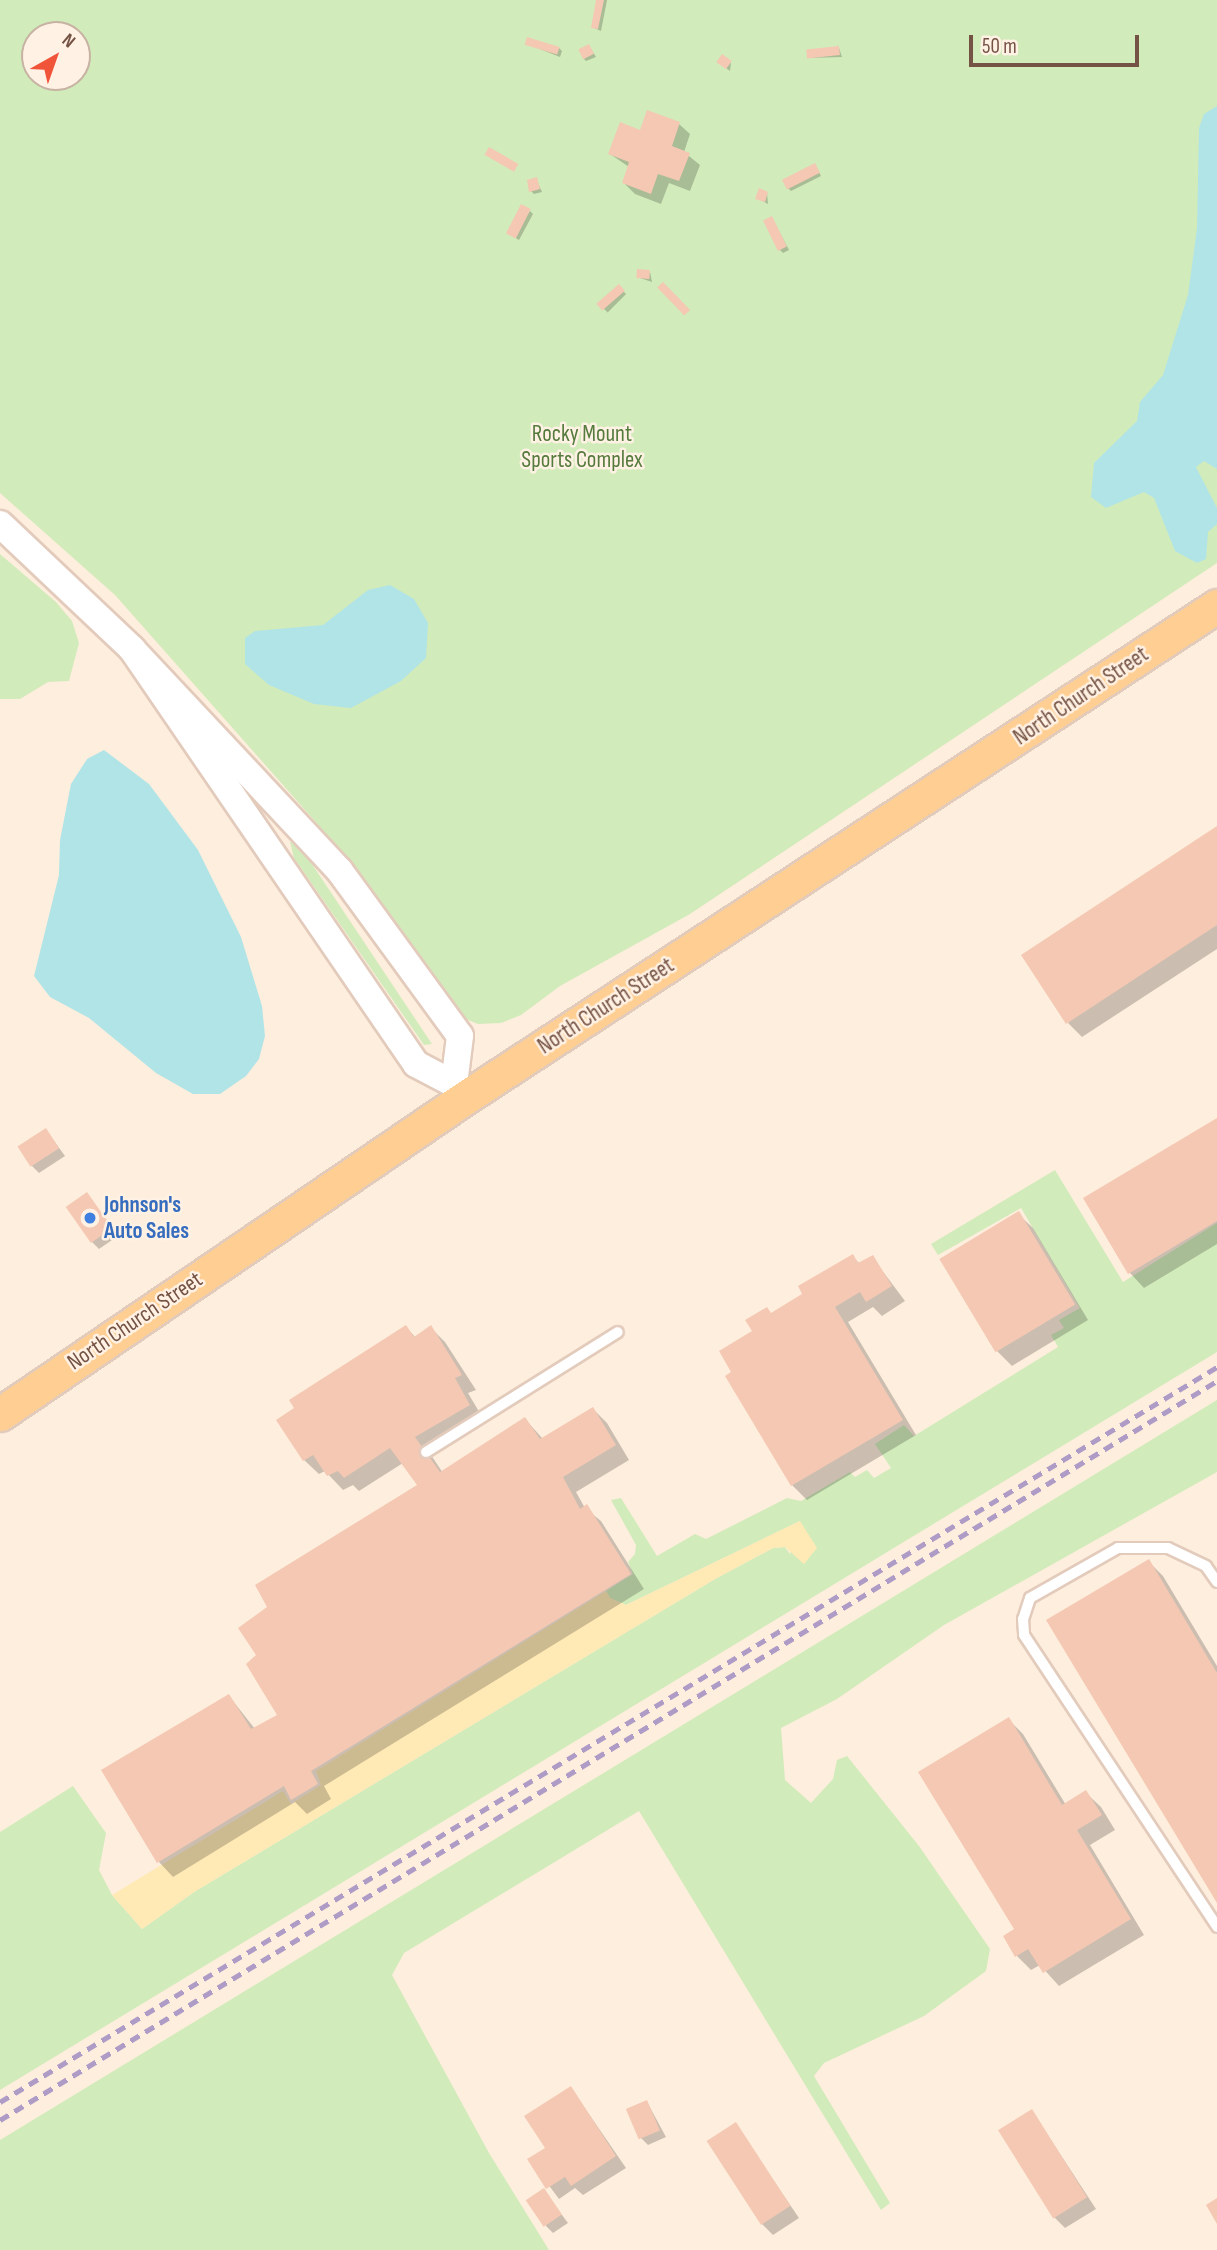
<!DOCTYPE html>
<style>
body{margin:0}
#map{position:relative;width:1217px;height:2250px;overflow:hidden;background:#feeedd;font-family:"Sofia Sans Condensed",sans-serif}
div>[style]{position:absolute}
.green>*{inset:0;background:#d2ebbb}
.sand>*{inset:0;background:#ffe9b5}
.water>*{inset:0;background:#b1e4e7}
.shadow>*{inset:0;background:#0003;transform-origin:0 0}
.building>*{inset:0;background:#f4c8b3;transform-origin:0 0}
.roads{filter:drop-shadow(2px 0 #e3cbbc) drop-shadow(-2px 0 #e3cbbc) drop-shadow(0 2px #e3cbbc) drop-shadow(0 -2px #e3cbbc)}
.service>*{height:10px;margin:-5px;padding:0 5px;transform-origin:5px;border-radius:5px;background:#fff}
.tertiary>*{height:26px;margin:-13px;padding:0 13px;transform-origin:13px;border-radius:13px;background:#fff}
.primary>*{height:33px;margin:-16.5px;padding:0 16.5px;transform-origin:16.5px;border-radius:16.5px;background:#ffce92}
.rail>*{height:5px;margin-top:-2.5px;transform-origin:0;background:repeating-linear-gradient(90deg,#af9cc6 0 10px,transparent 0 17px)}
.dots>*{width:19px;height:19px;translate:-50% -50%;box-sizing:border-box;border:4px solid #fff2e4;border-radius:50%}
span{translate:-50% -50%;white-space:nowrap;text-align:center;line-height:1.15;-webkit-text-stroke:5px #fff2e4;paint-order:stroke}
.park-label{font-size:23px;color:#547a3c}
.street-label{font-size:23px;color:#745244}
.shop-label{font-size:23px;color:#366cbe;font-weight:700}
.left{translate:0 -50%;text-align:left}
.north{position:absolute;left:21px;top:21px;width:70px;height:70px;box-sizing:border-box;background:#fff2e4;border:2px solid #c7b2a4;border-radius:50%;rotate:40deg;font-size:19px;font-weight:700;line-height:28px;text-align:center;color:#745244}
.north::after{content:'';display:block;margin:auto;width:24px;height:32px;background:#f05439;clip-path:polygon(50% 0,100% 100%,50% 72%,0 100%)}
.scale{position:absolute;left:969px;top:35px;width:170px;height:32px;box-sizing:border-box;border:4px solid #745244;border-top:0;padding-left:9px;font-size:21px;line-height:24px;white-space:nowrap;color:#745244;-webkit-text-stroke:5px #fff2e4;paint-order:stroke}
</style>
<div id="map">
<div class="green">
<div style="clip-path:polygon(evenodd,0 0,1217px 0,1217px 563px,690px 914px,560px 986px,521px 1015px,501px 1023px,478px 1024px,458px 1016px,377px 899px,313px 819px,115px 595px,0 493px,0 0,35px 35px,77px 35px,77px 77px,35px 77px,35px 35px)"></div>
<div style="clip-path:polygon(0 554px,56px 602px,72px 621px,79px 643px,69px 681px,48px 682px,20px 699px,0 699px)"></div>
<div style="clip-path:polygon(290px 842px,300px 846px,432px 1044px,424px 1045px,294px 858px)"></div>
<div style="clip-path:polygon(1055px 1170px,1123px 1282px,1217px 1223px,1217px 1352px,0 2090px,0 1832px,73px 1786px,106px 1833px,99px 1870px,112px 1895px,142px 1929px,194px 1892px,715px 1579px,773px 1548px,785px 1547px,790px 1554px,800px 1521px,626px 1605px,610px 1598px,606px 1591px,633px 1574px,628px 1562px,635px 1554px,636px 1545px,611px 1500px,621px 1498px,657px 1556px,695px 1534px,706px 1539px,787px 1498px,801px 1501px,850px 1472px,855px 1477px,867px 1470px,874px 1478px,891px 1468px,875px 1444px,904px 1425px,914px 1436px,1058px 1347px,1051px 1335px,1064px 1328px,1059px 1320px,1080px 1308px,1021px 1208px,938px 1255px,931px 1244px)"></div>
<div style="clip-path:polygon(1217px 1400px,1217px 1472px,944px 1625px,837px 1699px,781px 1728px,785px 1780px,811px 1803px,833px 1779px,837px 1760px,847px 1756px,919px 1846px,990px 1949px,986px 1971px,924px 2016px,824px 2063px,814px 2076px,890px 2203px,881px 2210px,639px 1811px,404px 1953px,392px 1975px,489px 2153px,549px 2250px,0 2250px,0 2140px)"></div>
</div>
<div class="sand">
<div style="clip-path:polygon(800px 1521px,817px 1548px,804px 1564px,785px 1547px,773px 1548px,715px 1579px,194px 1892px,142px 1929px,112px 1895px,283px 1791px,291px 1804px,321px 1785px,316px 1771px,606px 1591px,610px 1598px,626px 1605px)"></div>
</div>
<div class="water">
<div style="clip-path:polygon(1217px 106px,1217px 469px,1204px 461px,1196px 467px,1217px 508px,1217px 524px,1208px 532px,1206px 559px,1197px 563px,1175px 551px,1154px 498px,1144px 492px,1106px 508px,1091px 497px,1094px 463px,1137px 421px,1140px 402px,1163px 375px,1188px 295px,1197px 228px,1199px 128px,1204px 114px)"></div>
<div style="clip-path:polygon(390px 585px,414px 599px,428px 623px,426px 658px,401px 681px,351px 708px,314px 704px,269px 685px,245px 664px,245px 638px,255px 631px,323px 625px,368px 590px)"></div>
<div style="clip-path:polygon(104px 750px,149px 784px,198px 850px,241px 937px,262px 1006px,265px 1036px,259px 1059px,246px 1076px,220px 1094px,193px 1094px,156px 1073px,89px 1018px,50px 997px,34px 976px,59px 875px,60px 840px,71px 784px,87px 759px)"></div>
</div>
<div class="shadow">
<div style="clip-path:polygon(597px 0,607px 0,601px 31px,592px 27px)"></div>
<div style="clip-path:polygon(527px 44px,559px 48px,562px 51px,560px 57px)"></div>
<div style="clip-path:polygon(589px 46px,596px 57px,586px 61px,583px 58px)"></div>
<div style="clip-path:polygon(839px 48px,842px 57px,809px 58px)"></div>
<div style="clip-path:polygon(731px 63px,730px 71px,722px 65px)"></div>
<div style="clip-path:polygon(679px 124px,690px 134px,684px 152px,700px 165px,690px 191px,669px 183px,661px 204px,635px 194px,624px 183px,629px 167px,610px 154px,641px 132px)"></div>
<div style="clip-path:polygon(817px 168px,821px 176px,791px 191px,788px 188px)"></div>
<div style="clip-path:polygon(536px 179px,542px 192px,534px 194px,531px 191px)"></div>
<div style="clip-path:polygon(767px 193px,768px 204px,757px 198px)"></div>
<div style="clip-path:polygon(530px 211px,533px 214px,519px 240px,511px 235px)"></div>
<div style="clip-path:polygon(772px 218px,789px 250px,783px 253px,780px 250px)"></div>
<div style="clip-path:polygon(650px 272px,652px 282px,637px 277px)"></div>
<div style="left:619px;top:287px;width:10px;height:26px;rotate:45deg"></div>
<div style="clip-path:polygon(1217px 828px,1217px 949px,1082px 1037px,1068px 1023px)"></div>
<div style="clip-path:polygon(1217px 1120px,1217px 1244px,1144px 1288px,1130px 1273px,1085px 1199px)"></div>
<div style="clip-path:polygon(46px 1130px,65px 1156px,39px 1173px,32px 1166px)"></div>
<div style="clip-path:polygon(86px 1194px,118px 1236px,99px 1249px,92px 1242px)"></div>
<div style="clip-path:polygon(1018px 1214px,1033px 1228px,1088px 1320px,1012px 1366px,997px 1351px)"></div>
<div style="clip-path:polygon(852px 1256px,860px 1264px,872px 1257px,905px 1301px,882px 1316px,873px 1307px,848px 1322px,916px 1435px,807px 1500px,792px 1485px,727px 1377px,734px 1373px,754px 1332px)"></div>
<div style="clip-path:polygon(406px 1327px,416px 1338px,431px 1328px,445px 1342px,476px 1390px,468px 1393px,484px 1420px,429px 1452px,443px 1473px,525px 1419px,543px 1439px,593px 1409px,607px 1423px,629px 1460px,576px 1492px,585px 1508px,601px 1521px,644px 1589px,324px 1786px,331px 1799px,307px 1814px,295px 1802px,173px 1877px,159px 1862px,229px 1696px,255px 1729px,279px 1716px,420px 1485px,403px 1463px,359px 1491px,353px 1485px,343px 1490px,325px 1471px,319px 1474px,304px 1460px)"></div>
<div style="clip-path:polygon(1148px 1561px,1163px 1576px,1217px 1666px,1217px 1899px)"></div>
<div style="clip-path:polygon(1008px 1719px,1023px 1734px,1066px 1805px,1086px 1793px,1101px 1807px,1115px 1830px,1090px 1845px,1144px 1935px,1059px 1986px,1040px 1965px,1031px 1970px,1017px 1956px)"></div>
<div style="clip-path:polygon(571px 2088px,626px 2168px,583px 2195px,575px 2188px,559px 2199px,530px 2160px,547px 2148px)"></div>
<div style="clip-path:polygon(647px 2102px,666px 2137px,648px 2145px,641px 2138px)"></div>
<div style="clip-path:polygon(1032px 2111px,1096px 2209px,1065px 2228px,1054px 2217px)"></div>
<div style="clip-path:polygon(735px 2124px,799px 2218px,773px 2235px,762px 2224px)"></div>
<div style="clip-path:polygon(544px 2191px,568px 2223px,553px 2233px,546px 2226px)"></div>
</div>
<div class="building">
<div style="clip-path:polygon(596px 0,604px 0,598px 29px,591px 28px)"></div>
<div style="left:527px;top:37px;width:34px;height:8px;rotate:17deg"></div>
<div style="left:589px;top:44px;width:11px;height:12px;rotate:63deg"></div>
<div style="left:839px;top:46px;width:9px;height:33px;rotate:84deg"></div>
<div style="left:722px;top:54px;width:12px;height:10px;rotate:35deg"></div>
<div style="clip-path:polygon(647px 110px,680px 122px,672px 146px,690px 153px,679px 181px,658px 174px,651px 194px,622px 183px,629px 162px,608px 154px,620px 122px,640px 130px)"></div>
<div style="left:489px;top:147px;width:34px;height:9px;rotate:30deg"></div>
<div style="left:815px;top:163px;width:11px;height:37px;rotate:63deg"></div>
<div style="clip-path:polygon(537px 177px,540px 189px,529px 192px,527px 180px)"></div>
<div style="clip-path:polygon(759px 188px,768px 192px,765px 202px,755px 199px)"></div>
<div style="left:521px;top:204px;width:11px;height:33px;rotate:27deg"></div>
<div style="left:772px;top:216px;width:34px;height:10px;rotate:64deg"></div>
<div style="left:637px;top:269px;width:13px;height:9px;rotate:4deg"></div>
<div style="left:663px;top:282px;width:39px;height:8px;rotate:46deg"></div>
<div style="left:619px;top:284px;width:9px;height:30px;rotate:49deg"></div>
<div style="clip-path:polygon(1217px 826px,1217px 925px,1066px 1024px,1021px 955px)"></div>
<div style="clip-path:polygon(1217px 1118px,1217px 1221px,1128px 1274px,1083px 1198px)"></div>
<div style="left:46px;top:1128px;width:24px;height:34px;rotate:57deg"></div>
<div style="left:87px;top:1192px;width:44px;height:26px;rotate:55deg"></div>
<div style="left:1019px;top:1211px;width:109px;height:93px;rotate:59deg"></div>
<div style="clip-path:polygon(853px 1254px,858px 1263px,873px 1255px,892px 1286px,866px 1302px,860px 1292px,835px 1307px,903px 1420px,791px 1486px,725px 1376px,731px 1372px,719px 1351px,752px 1331px,745px 1320px,767px 1307px,771px 1313px,802px 1294px,798px 1286px)"></div>
<div style="clip-path:polygon(406px 1325px,414px 1337px,431px 1325px,462px 1375px,455px 1378px,470px 1405px,415px 1437px,440px 1472px,525px 1417px,540px 1439px,593px 1407px,616px 1445px,563px 1477px,580px 1509px,587px 1504px,631px 1574px,311px 1771px,318px 1784px,291px 1800px,284px 1786px,157px 1863px,101px 1770px,229px 1694px,251px 1729px,277px 1715px,246px 1664px,256px 1655px,238px 1628px,267px 1607px,255px 1585px,417px 1485px,390px 1448px,344px 1478px,338px 1471px,327px 1476px,313px 1455px,303px 1461px,276px 1420px,294px 1408px,289px 1400px)"></div>
<div style="clip-path:polygon(1149px 1559px,1217px 1673px,1217px 1903px,1046px 1620px)"></div>
<div style="clip-path:polygon(1009px 1717px,1062px 1805px,1086px 1790px,1102px 1815px,1077px 1830px,1131px 1919px,1043px 1973px,1028px 1949px,1015px 1957px,1003px 1936px,1014px 1929px,918px 1772px)"></div>
<div style="clip-path:polygon(571px 2086px,616px 2156px,571px 2186px,565px 2177px,546px 2189px,527px 2159px,545px 2148px,524px 2116px)"></div>
<div style="left:647px;top:2100px;width:33px;height:23px;rotate:67deg"></div>
<div style="left:1032px;top:2109px;width:104px;height:40px;rotate:58deg"></div>
<div style="left:736px;top:2122px;width:100px;height:35px;rotate:57deg"></div>
<div style="left:544px;top:2188px;width:32px;height:22px;rotate:56deg"></div>
<div style="clip-path:polygon(1217px 2198px,1217px 2224px,1206px 2205px)"></div>
</div>
<div class="roads">
<div class="service">
<div style="left:426px;top:1452px;width:226px;rotate:-32deg"></div>
<div style="left:1217px;top:1582px;width:19px;rotate:-125deg"></div>
<div style="left:1206px;top:1566px;width:42px;rotate:-154.7deg"></div>
<div style="left:1168px;top:1548px;width:50px;rotate:180deg"></div>
<div style="left:1118px;top:1548px;width:101px;rotate:150.4deg"></div>
<div style="left:1030px;top:1598px;width:22px;rotate:108deg"></div>
<div style="left:1023px;top:1619px;width:16px;rotate:86deg"></div>
<div style="left:1024px;top:1635px;width:350px;rotate:56.5deg"></div>
</div>
<div class="tertiary">
<div style="left:0;top:524px;width:182px;rotate:43.4deg"></div>
<div style="left:132px;top:649px;width:303px;rotate:46.9deg"></div>
<div style="left:339px;top:870px;width:205px;rotate:53.9deg"></div>
<div style="left:460px;top:1036px;width:48px;rotate:97.1deg"></div>
<div style="left:454px;top:1084px;width:43px;rotate:-152.2deg"></div>
<div style="left:416px;top:1064px;width:503px;rotate:-124.39deg"></div>
</div>
<div class="primary">
<div style="left:0;top:1414px;width:560px;rotate:-34.23deg"></div>
<div style="left:463px;top:1099px;width:901px;rotate:-33.18deg"></div>
</div>
</div>
<div class="rail">
<div style="left:0;top:2102px;width:1422px;rotate:-31.13deg"></div>
<div style="left:0;top:2120px;width:1424px;rotate:-31.27deg"></div>
</div>
<div class="dots">
<div style="left:90px;top:1218px;background:#3f7fe0"></div>
</div>
<div class="park-label">
<span style="left:582px;top:447px">Rocky Mount<br>Sports Complex</span>
</div>
<div class="street-label">
<span style="left:1081px;top:696px;rotate:-34deg">North Church Street</span>
<span style="left:606px;top:1006px;rotate:-33deg">North Church Street</span>
<span style="left:135px;top:1321px;rotate:-34deg">North Church Street</span>
</div>
<div class="shop-label">
<span class="left" style="left:104px;top:1218px">Johnson's<br>Auto Sales</span>
</div>
<div class="north">N</div>
<div class="scale">50 m</div>
</div>
